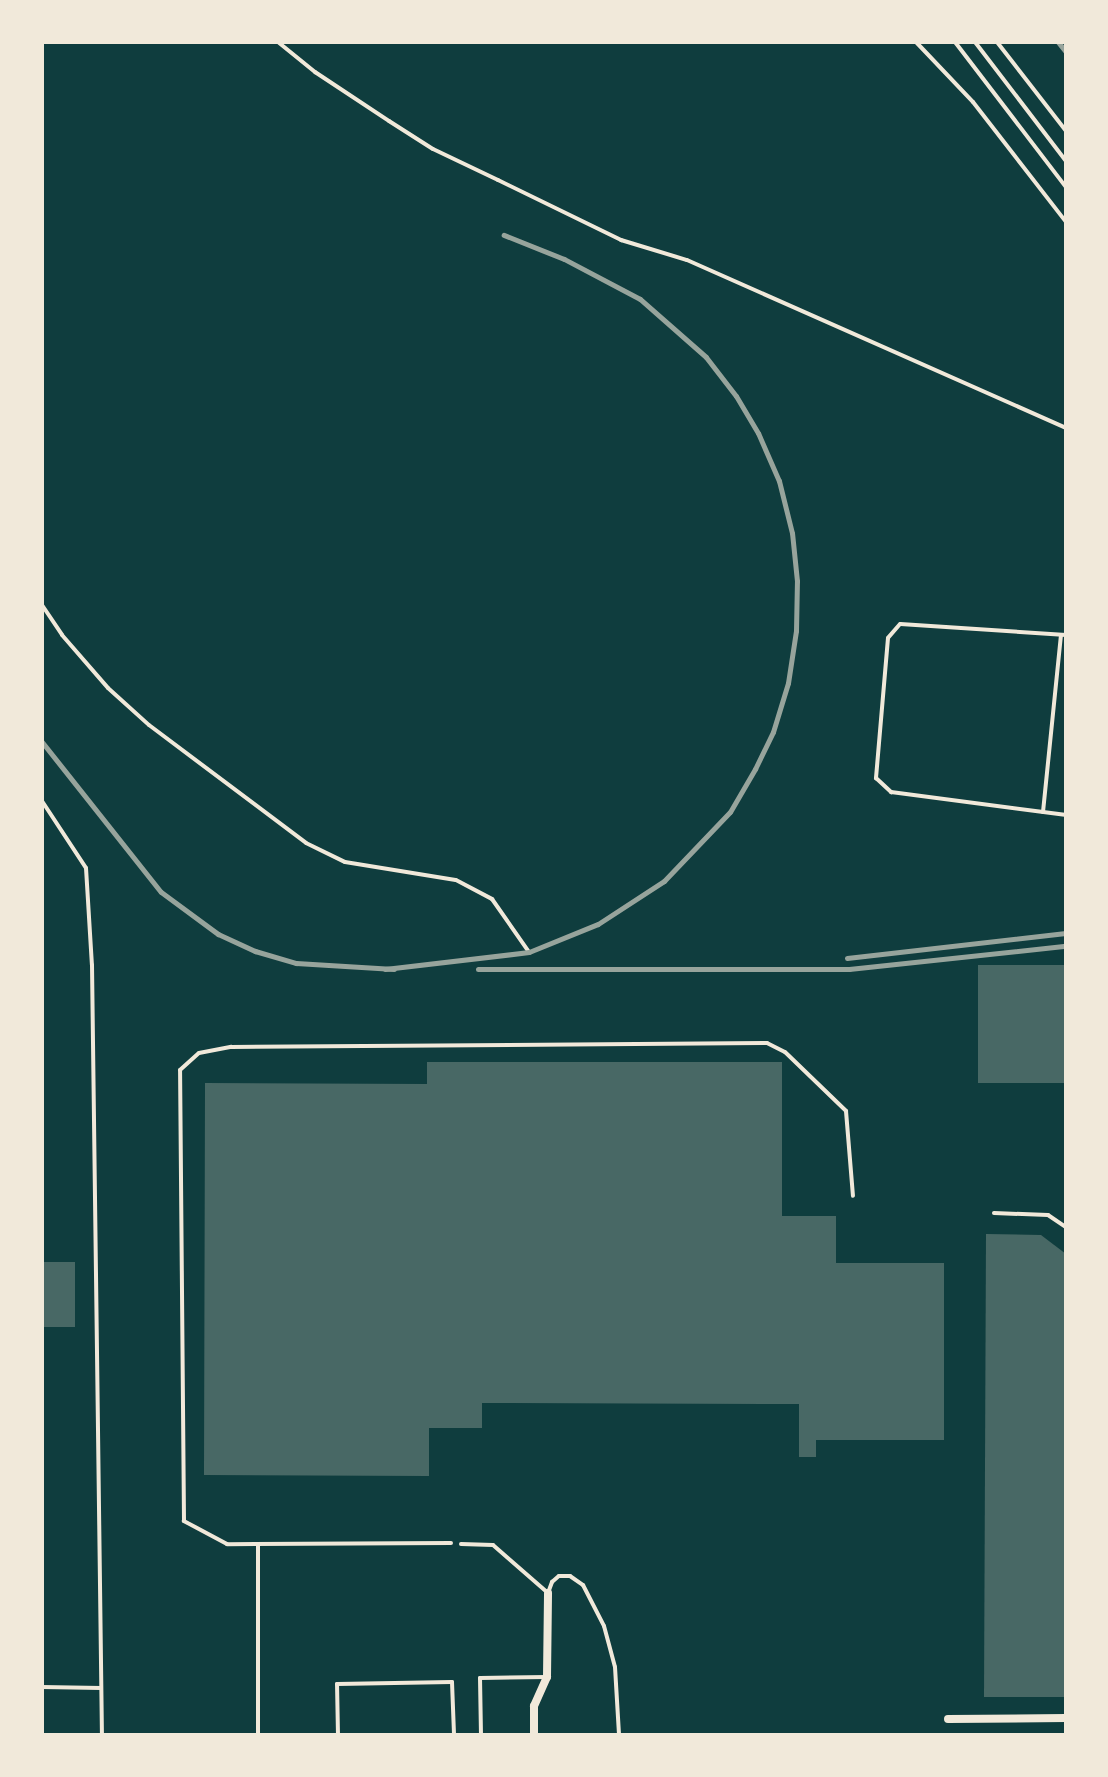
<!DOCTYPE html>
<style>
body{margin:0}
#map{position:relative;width:1108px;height:1777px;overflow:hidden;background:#0f3d3e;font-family:Commissioner,sans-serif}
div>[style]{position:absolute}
.building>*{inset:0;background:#486865;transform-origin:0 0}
.service>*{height:4px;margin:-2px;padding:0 2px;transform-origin:2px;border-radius:2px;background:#f1e9da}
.minor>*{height:8px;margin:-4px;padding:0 4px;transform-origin:4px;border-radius:4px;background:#f1e9da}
.rail>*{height:5px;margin:-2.5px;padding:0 2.5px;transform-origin:2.5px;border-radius:2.5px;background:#97a49c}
span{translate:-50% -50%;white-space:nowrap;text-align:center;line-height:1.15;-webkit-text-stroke:6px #f1e9da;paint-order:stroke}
.frame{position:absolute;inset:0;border:44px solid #f1e9da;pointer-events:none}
</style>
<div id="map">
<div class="building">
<div style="left:978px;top:965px;width:88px;height:118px"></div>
<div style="clip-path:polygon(427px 1062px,782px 1062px,782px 1216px,836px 1216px,836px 1263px,944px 1263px,944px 1440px,816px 1440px,816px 1457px,799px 1457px,799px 1404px,482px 1403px,482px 1428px,429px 1428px,429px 1476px,204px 1475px,205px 1083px,427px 1084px)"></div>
<div style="clip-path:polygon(986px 1234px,1041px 1235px,1066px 1254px,1066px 1697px,984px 1697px)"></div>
<div style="left:42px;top:1262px;width:33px;height:65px"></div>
</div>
<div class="service">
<div style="left:278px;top:42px;width:48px;rotate:39deg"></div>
<div style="left:315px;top:72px;width:89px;rotate:33.5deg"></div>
<div style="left:389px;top:121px;width:52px;rotate:32.5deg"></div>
<div style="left:433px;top:149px;width:72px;rotate:25.5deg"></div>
<div style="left:498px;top:180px;width:137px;rotate:26deg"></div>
<div style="left:621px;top:240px;width:69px;rotate:16.9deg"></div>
<div style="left:687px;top:260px;width:415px;rotate:23.9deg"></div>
<div style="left:916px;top:42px;width:83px;rotate:46.5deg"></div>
<div style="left:973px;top:102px;width:152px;rotate:52.2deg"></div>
<div style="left:955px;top:42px;width:183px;rotate:52.6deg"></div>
<div style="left:975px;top:42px;width:150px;rotate:52.6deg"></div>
<div style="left:997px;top:42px;width:113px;rotate:52.2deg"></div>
<div style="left:42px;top:605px;width:36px;rotate:56deg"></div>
<div style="left:62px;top:635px;width:70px;rotate:49deg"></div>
<div style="left:108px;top:688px;width:55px;rotate:42.1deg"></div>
<div style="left:149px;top:725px;width:196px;rotate:36.9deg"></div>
<div style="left:306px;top:843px;width:43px;rotate:26deg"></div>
<div style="left:345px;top:862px;width:112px;rotate:9.2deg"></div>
<div style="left:456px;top:880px;width:41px;rotate:27.8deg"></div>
<div style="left:492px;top:899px;width:65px;rotate:55.1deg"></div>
<div style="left:1066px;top:635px;width:166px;rotate:-176.2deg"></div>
<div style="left:900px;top:624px;width:18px;rotate:131deg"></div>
<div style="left:888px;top:638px;width:141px;rotate:94.9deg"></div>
<div style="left:876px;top:778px;width:21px;rotate:43deg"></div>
<div style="left:891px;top:792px;width:177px;rotate:7.5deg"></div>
<div style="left:42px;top:801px;width:80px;rotate:56.7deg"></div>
<div style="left:86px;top:868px;width:97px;rotate:86.5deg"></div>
<div style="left:92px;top:965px;width:770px;rotate:89.26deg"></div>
<div style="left:1043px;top:812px;width:177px;rotate:-84.2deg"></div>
<div style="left:994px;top:1213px;width:54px;rotate:2.1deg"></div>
<div style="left:1048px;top:1215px;width:22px;rotate:34deg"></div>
<div style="left:451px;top:1543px;width:224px;rotate:179.7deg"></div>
<div style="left:227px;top:1544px;width:49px;rotate:-151.9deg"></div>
<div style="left:184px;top:1521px;width:451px;rotate:-90.5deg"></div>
<div style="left:180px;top:1070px;width:25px;rotate:-42deg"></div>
<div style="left:199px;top:1053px;width:33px;rotate:-11deg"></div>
<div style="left:231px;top:1047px;width:536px;rotate:-0.43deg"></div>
<div style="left:767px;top:1043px;width:20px;rotate:27deg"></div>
<div style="left:785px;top:1052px;width:85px;rotate:44deg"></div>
<div style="left:846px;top:1111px;width:85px;rotate:85.3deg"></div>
<div style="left:258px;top:1544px;width:191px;rotate:90deg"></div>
<div style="left:461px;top:1544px;width:32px;rotate:2deg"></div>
<div style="left:493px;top:1545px;width:73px;rotate:41.1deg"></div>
<div style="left:548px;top:1593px;width:12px;rotate:-70deg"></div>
<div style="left:552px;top:1582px;width:9px;rotate:-41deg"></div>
<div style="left:559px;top:1576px;width:11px"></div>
<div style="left:570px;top:1576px;width:16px;rotate:35deg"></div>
<div style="left:583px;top:1585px;width:46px;rotate:62.9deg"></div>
<div style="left:604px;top:1626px;width:42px;rotate:75deg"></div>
<div style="left:615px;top:1667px;width:68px;rotate:86.6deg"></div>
<div style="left:42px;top:1687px;width:59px;rotate:1deg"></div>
<div style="left:338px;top:1735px;width:51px;rotate:-91.1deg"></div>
<div style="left:337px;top:1684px;width:115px;rotate:-1deg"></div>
<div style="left:452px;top:1682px;width:53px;rotate:87.8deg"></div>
<div style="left:481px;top:1735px;width:57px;rotate:-91deg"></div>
<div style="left:480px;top:1678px;width:67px;rotate:-0.9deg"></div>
</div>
<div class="minor">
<div style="left:948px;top:1719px;width:118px;rotate:-0.5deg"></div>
<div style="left:534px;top:1735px;width:29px;rotate:-90deg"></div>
<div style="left:534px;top:1706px;width:32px;rotate:-66deg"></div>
<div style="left:547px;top:1677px;width:84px;rotate:-89.3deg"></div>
</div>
<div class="rail">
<div style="left:1058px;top:42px;width:13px;rotate:51deg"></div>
<div style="left:42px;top:742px;width:191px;rotate:51.6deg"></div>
<div style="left:161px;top:892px;width:71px;rotate:36.4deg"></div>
<div style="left:218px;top:934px;width:41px;rotate:24.7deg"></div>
<div style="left:255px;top:951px;width:43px;rotate:16.3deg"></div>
<div style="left:296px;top:963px;width:98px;rotate:3.5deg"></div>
<div style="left:847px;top:958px;width:220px;rotate:-6.5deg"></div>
<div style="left:385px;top:969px;width:145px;rotate:-6.7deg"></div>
<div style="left:529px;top:952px;width:74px;rotate:-22.1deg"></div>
<div style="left:598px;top:924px;width:79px;rotate:-33.1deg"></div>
<div style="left:664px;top:881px;width:95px;rotate:-46.3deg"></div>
<div style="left:730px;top:812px;width:50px;rotate:-59.8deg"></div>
<div style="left:755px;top:769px;width:41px;rotate:-64.1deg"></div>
<div style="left:773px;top:732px;width:51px;rotate:-73deg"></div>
<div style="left:788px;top:683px;width:53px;rotate:-81.3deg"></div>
<div style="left:796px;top:631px;width:50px;rotate:-88.9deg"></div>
<div style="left:797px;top:581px;width:48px;rotate:-95.9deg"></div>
<div style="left:792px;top:533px;width:54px;rotate:-104deg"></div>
<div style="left:779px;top:481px;width:52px;rotate:-113.6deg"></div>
<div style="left:758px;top:433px;width:43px;rotate:-120.7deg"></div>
<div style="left:736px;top:396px;width:49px;rotate:-127.6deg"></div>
<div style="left:706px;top:357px;width:88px;rotate:-138.7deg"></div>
<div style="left:640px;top:299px;width:86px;rotate:-152.2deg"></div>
<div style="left:564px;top:259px;width:65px;rotate:-158.2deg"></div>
<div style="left:478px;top:969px;width:371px"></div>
<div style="left:849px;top:969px;width:218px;rotate:-6.1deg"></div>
</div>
<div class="frame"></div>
</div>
